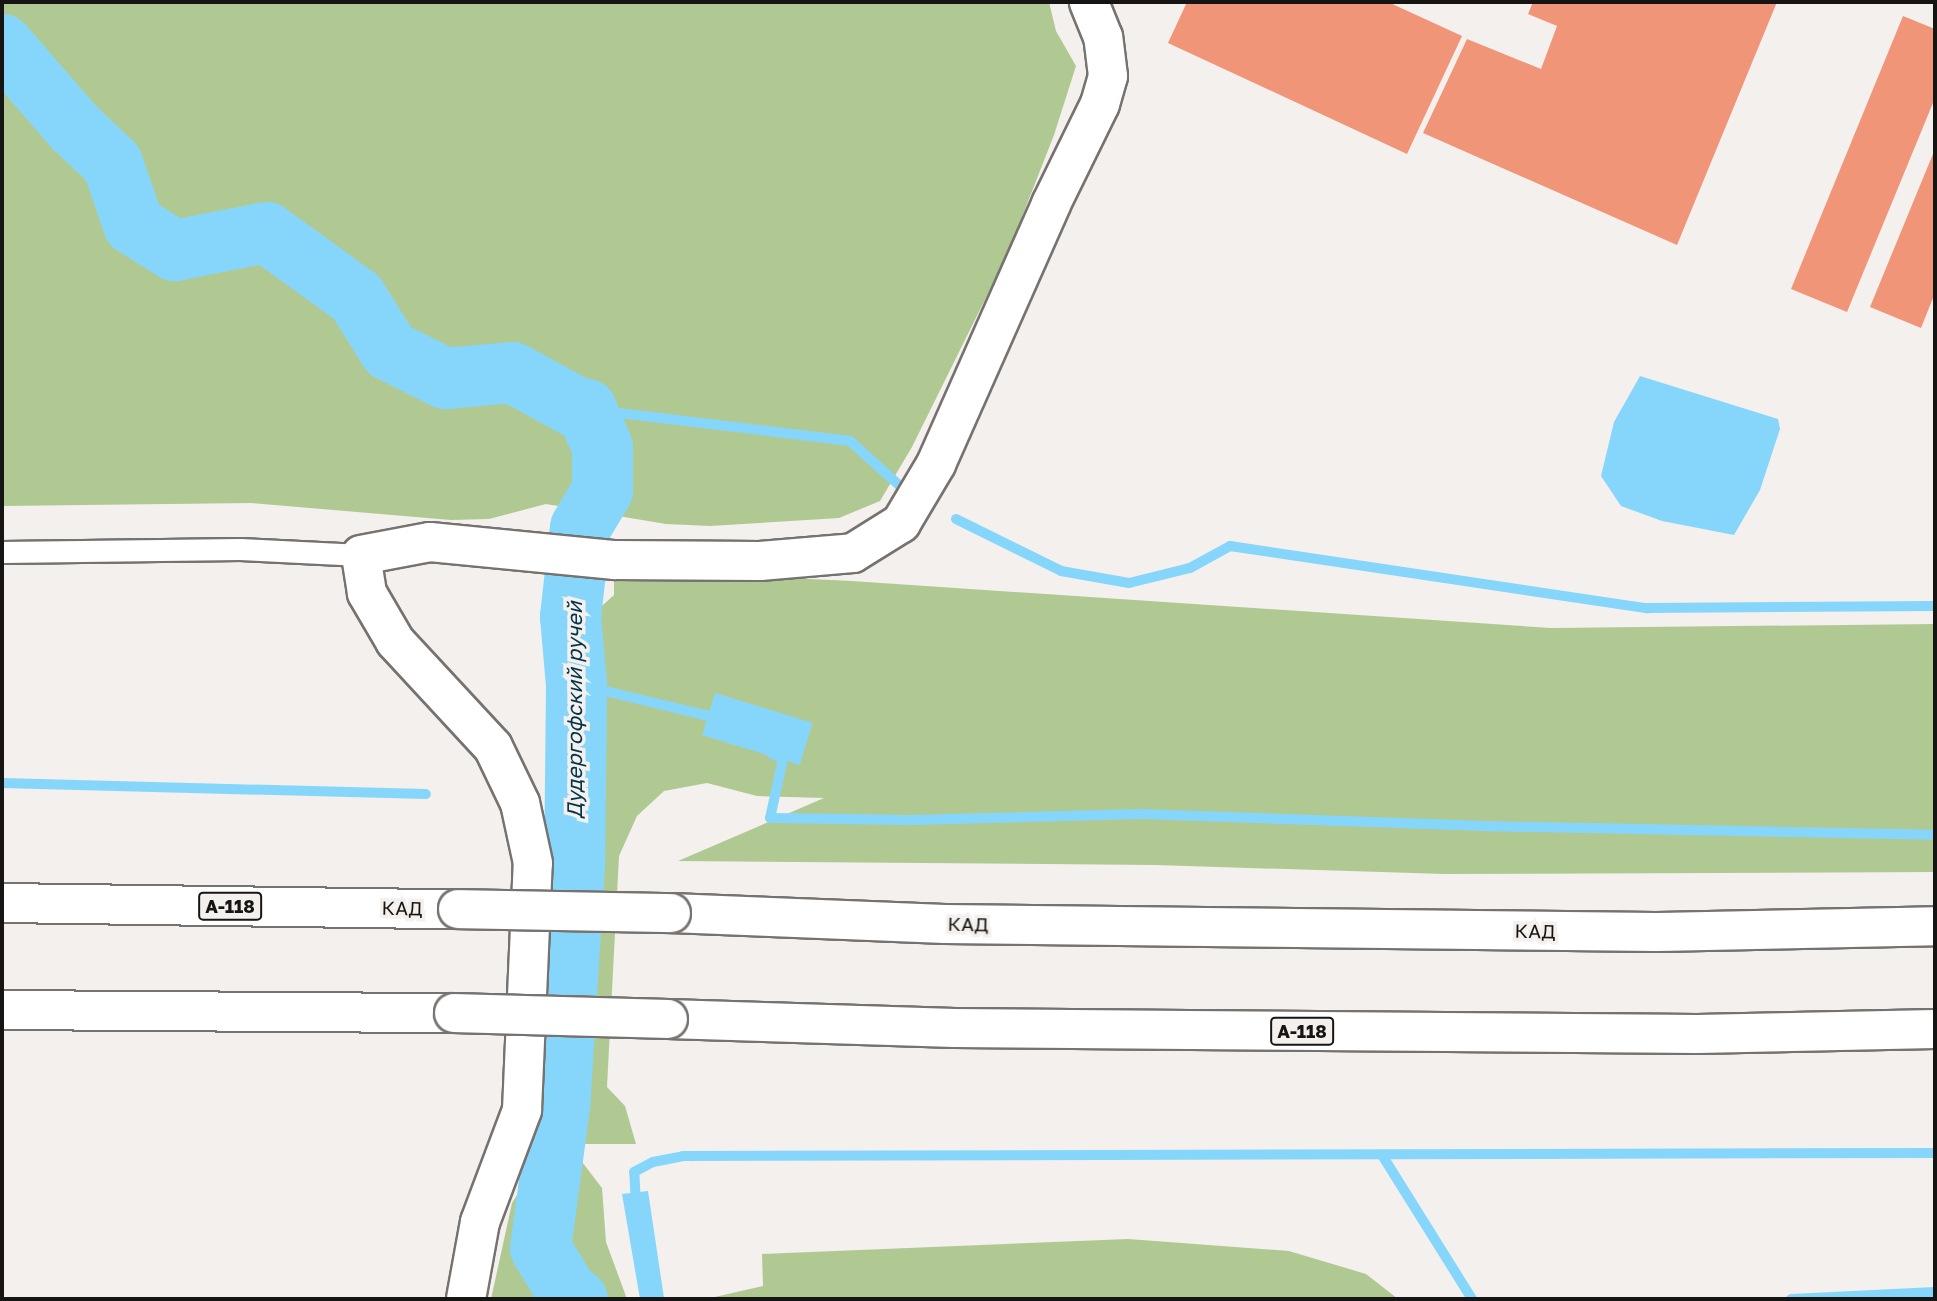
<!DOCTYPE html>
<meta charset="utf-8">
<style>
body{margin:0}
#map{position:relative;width:1937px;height:1301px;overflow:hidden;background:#f4f0ed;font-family:"Golos Text",sans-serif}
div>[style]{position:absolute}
.green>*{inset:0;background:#b0c993}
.water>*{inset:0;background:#86d6fc;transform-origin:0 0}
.stream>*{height:10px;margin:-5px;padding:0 5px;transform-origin:5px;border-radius:5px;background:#86d6fc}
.river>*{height:61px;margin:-30.5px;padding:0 30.5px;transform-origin:30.5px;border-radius:30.5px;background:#86d6fc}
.building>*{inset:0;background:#f19579}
.roads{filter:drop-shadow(2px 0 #76726f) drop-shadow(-2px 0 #76726f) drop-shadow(0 2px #76726f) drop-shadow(0 -2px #76726f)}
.lane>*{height:21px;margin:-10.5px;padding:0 10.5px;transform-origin:10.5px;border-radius:10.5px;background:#fff}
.street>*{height:38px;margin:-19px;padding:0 19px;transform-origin:19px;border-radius:19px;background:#fff}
.highway>*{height:38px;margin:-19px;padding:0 19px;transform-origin:19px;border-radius:19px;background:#fff}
.bridges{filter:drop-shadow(2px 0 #76726f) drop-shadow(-2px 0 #76726f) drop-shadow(0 2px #76726f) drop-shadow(0 -2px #76726f)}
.highway-bridge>*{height:38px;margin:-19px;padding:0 19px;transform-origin:19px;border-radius:19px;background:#fff}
span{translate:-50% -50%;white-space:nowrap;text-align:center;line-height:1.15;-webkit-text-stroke:7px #f4f0ed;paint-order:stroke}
.shield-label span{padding:2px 5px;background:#f4f0ed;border:2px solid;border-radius:5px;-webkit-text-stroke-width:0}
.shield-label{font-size:18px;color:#171514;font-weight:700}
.street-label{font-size:19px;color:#171514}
.water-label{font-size:21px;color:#033548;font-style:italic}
.frame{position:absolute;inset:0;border:4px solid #171514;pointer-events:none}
</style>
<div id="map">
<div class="green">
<div style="clip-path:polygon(2px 2px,1049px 2px,1056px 31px,1076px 66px,1054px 135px,1007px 255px,912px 447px,880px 501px,839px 518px,710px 526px,666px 524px,546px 504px,489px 519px,451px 520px,251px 503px,2px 506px)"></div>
<div style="clip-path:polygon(614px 570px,852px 581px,1551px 628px,1935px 624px,1935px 872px,1444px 874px,1155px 865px,678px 861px,824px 798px,757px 796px,707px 783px,664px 791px,637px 816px,619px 856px,607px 1087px,625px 1106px,636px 1144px,566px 1144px,575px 1093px,588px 853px,582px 768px,586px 713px,593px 669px,593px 614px,614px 595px)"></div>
<div style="clip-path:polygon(579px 1158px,602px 1188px,606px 1242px,627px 1299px,491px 1299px,512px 1203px,534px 1168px)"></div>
<div style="clip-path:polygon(1128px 1239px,1289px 1251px,1366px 1274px,1398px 1299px,706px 1299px,763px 1286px,762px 1254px)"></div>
</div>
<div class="water">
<div style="clip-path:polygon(1640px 376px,1778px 419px,1780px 429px,1760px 490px,1734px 535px,1662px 521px,1621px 506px,1601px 476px,1614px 422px)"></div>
<div style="left:715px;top:693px;width:102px;height:44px;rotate:17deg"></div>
<div style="clip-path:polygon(648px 1191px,664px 1298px,659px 1299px,640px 1299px,622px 1194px)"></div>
</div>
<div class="stream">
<div style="left:586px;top:409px;width:266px;rotate:6.9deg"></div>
<div style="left:850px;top:441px;width:67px;rotate:42deg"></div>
<div style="left:956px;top:519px;width:117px;rotate:26.3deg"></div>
<div style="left:1061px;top:571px;width:69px;rotate:10deg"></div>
<div style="left:1129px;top:583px;width:63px;rotate:-13.8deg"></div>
<div style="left:1190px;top:568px;width:46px;rotate:-28.8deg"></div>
<div style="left:1230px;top:546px;width:422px;rotate:8.5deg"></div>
<div style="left:1647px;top:608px;width:288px;rotate:-0.4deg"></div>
<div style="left:576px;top:684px;width:136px;rotate:13.6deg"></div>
<div style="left:708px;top:716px;width:12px;rotate:31deg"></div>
<div style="left:771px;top:753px;width:13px;rotate:27deg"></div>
<div style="left:783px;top:759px;width:60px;rotate:102.4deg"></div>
<div style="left:770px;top:818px;width:142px;rotate:0.8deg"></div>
<div style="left:912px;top:820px;width:229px;rotate:-1.5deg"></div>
<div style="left:1141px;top:814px;width:339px;rotate:2deg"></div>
<div style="left:1480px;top:826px;width:455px;rotate:1.1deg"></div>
<div style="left:2px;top:783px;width:424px;rotate:1.5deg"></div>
<div style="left:1382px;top:1155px;width:170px;rotate:58deg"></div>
<div style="left:636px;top:1205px;width:33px;rotate:-93deg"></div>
<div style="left:634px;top:1172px;width:21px;rotate:-28deg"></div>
<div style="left:653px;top:1162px;width:31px;rotate:-11deg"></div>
<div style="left:683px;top:1156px;width:1252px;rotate:-0.14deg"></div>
<div style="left:1791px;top:1299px;width:144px;rotate:-2.8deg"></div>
</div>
<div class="river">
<div style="left:2px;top:44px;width:110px;rotate:49.1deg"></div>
<div style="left:74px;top:127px;width:52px;rotate:43.5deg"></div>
<div style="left:112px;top:163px;width:65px;rotate:71deg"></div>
<div style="left:133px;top:224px;width:49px;rotate:32.4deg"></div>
<div style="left:174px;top:250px;width:94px;rotate:-11.1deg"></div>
<div style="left:266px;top:232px;width:111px;rotate:35.8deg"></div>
<div style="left:356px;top:297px;width:62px;rotate:58.1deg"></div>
<div style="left:389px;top:350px;width:63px;rotate:26.6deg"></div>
<div style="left:445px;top:378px;width:67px;rotate:-5.1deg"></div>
<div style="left:512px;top:372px;width:73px;rotate:28.7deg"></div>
<div style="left:576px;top:407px;width:10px;rotate:11deg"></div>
<div style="left:586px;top:409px;width:41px;rotate:67.2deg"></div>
<div style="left:602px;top:447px;width:43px;rotate:90deg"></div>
<div style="left:602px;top:490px;width:43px;rotate:120.7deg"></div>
<div style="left:580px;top:527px;width:90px;rotate:96.4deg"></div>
<div style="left:570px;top:616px;width:68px;rotate:85deg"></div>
<div style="left:576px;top:684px;width:180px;rotate:90.6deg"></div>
<div style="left:574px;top:864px;width:242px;rotate:93.5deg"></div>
<div style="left:559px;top:1106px;width:143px;rotate:97.6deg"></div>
<div style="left:540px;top:1248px;width:52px;rotate:58.5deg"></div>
<div style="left:567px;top:1292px;width:12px;rotate:35deg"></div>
</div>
<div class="building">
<div style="clip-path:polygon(1187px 2px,1388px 2px,1462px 36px,1407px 154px,1168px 43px)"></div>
<div style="clip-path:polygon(1533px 2px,1777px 2px,1677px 245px,1423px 133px,1467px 39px,1541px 69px,1557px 26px,1528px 14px)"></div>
<div style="clip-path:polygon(1903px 16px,1935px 29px,1935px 98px,1847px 312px,1791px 289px)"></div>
<div style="clip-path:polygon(1935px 149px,1935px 293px,1921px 328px,1870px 307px)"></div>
</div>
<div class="roads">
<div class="lane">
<div style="left:2px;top:552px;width:238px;rotate:-0.7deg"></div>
<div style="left:240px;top:549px;width:121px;rotate:2.8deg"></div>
</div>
<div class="street">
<div style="left:466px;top:1299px;width:78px;rotate:-79.7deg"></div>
<div style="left:480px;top:1222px;width:120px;rotate:-69.4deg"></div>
<div style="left:522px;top:1110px;width:247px;rotate:-87.5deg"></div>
<div style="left:533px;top:863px;width:61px;rotate:-102.2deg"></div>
<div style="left:520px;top:803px;width:62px;rotate:-115.7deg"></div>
<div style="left:493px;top:747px;width:144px;rotate:-132.8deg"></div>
<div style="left:395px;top:641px;width:56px;rotate:-120.3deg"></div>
<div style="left:367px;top:593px;width:38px;rotate:-99deg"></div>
<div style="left:361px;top:555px;width:70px;rotate:-10.7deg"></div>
<div style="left:430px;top:542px;width:186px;rotate:5.6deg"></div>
<div style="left:615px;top:560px;width:145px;rotate:0.4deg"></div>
<div style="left:760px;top:561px;width:93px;rotate:-4.9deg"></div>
<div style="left:853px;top:553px;width:57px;rotate:-32deg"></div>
<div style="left:901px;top:523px;width:69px;rotate:-59.3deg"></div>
<div style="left:936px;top:464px;width:284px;rotate:-66.1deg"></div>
<div style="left:1051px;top:204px;width:111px;rotate:-63.9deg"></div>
<div style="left:1100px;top:104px;width:29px;rotate:-74deg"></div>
<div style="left:1108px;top:76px;width:39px;rotate:-97deg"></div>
<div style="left:1103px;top:37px;width:38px;rotate:-112deg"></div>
</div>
<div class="highway">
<div style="left:2px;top:903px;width:456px;rotate:0.8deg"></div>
<div style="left:671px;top:913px;width:274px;rotate:2.3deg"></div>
<div style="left:945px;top:924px;width:711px;rotate:0.64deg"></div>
<div style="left:1656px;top:932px;width:279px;rotate:-1.2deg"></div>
<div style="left:2px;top:1010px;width:452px;rotate:0.4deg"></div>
<div style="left:668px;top:1019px;width:287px;rotate:1.8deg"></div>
<div style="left:955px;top:1028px;width:742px;rotate:0.46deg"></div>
<div style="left:1697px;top:1034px;width:238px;rotate:-1.2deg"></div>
</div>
</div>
<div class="bridges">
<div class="highway-bridge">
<div style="left:458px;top:909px;width:213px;rotate:1.1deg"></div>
<div style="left:454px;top:1013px;width:214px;rotate:1.6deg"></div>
</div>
</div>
<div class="shield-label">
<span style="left:230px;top:906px">А-118</span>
<span style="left:1302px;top:1031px">А-118</span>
</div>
<div class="street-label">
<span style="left:402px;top:908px;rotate:1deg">КАД</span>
<span style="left:968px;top:924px;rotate:1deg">КАД</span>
<span style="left:1535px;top:931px;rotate:1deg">КАД</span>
</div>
<div class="water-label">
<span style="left:574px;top:710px;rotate:-90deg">Дудергофский ручей</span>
</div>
<div class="frame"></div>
</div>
